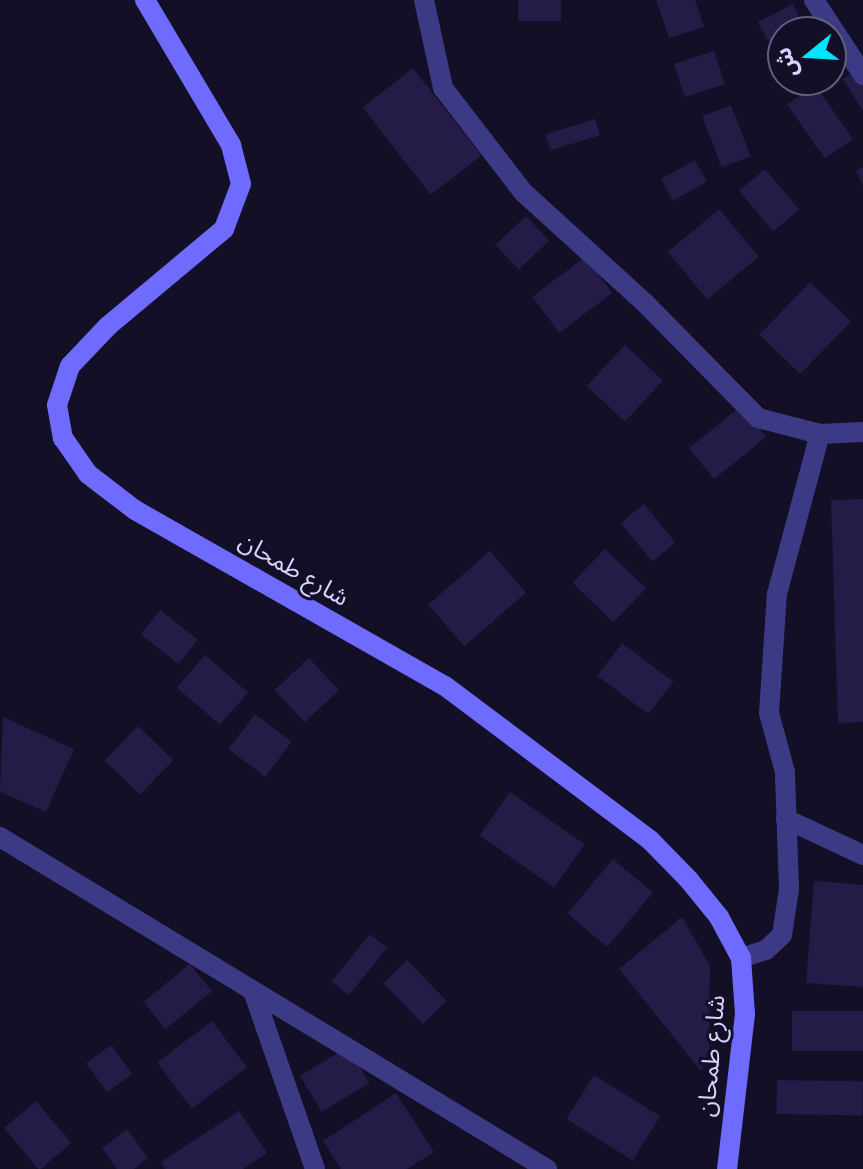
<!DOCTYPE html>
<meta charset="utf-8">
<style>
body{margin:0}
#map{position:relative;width:863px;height:1169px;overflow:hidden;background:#130f26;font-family:Quicksand,"Noto Sans Arabic",sans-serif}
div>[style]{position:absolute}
.building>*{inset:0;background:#241b47;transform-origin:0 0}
.street>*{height:20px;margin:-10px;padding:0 10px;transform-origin:10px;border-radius:10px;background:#3d3a85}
.secondary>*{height:20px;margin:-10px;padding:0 10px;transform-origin:10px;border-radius:10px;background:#6f6bff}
span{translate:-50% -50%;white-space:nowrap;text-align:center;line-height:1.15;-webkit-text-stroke:6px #130f26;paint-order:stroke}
.street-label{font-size:24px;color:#d9d4ff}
.north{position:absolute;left:767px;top:16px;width:80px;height:80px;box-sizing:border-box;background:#130f26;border:2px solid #625e7d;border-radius:50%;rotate:252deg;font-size:22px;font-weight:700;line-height:32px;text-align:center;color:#d9d4ff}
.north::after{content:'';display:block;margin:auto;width:28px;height:36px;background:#00e5ff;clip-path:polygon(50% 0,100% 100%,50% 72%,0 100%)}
</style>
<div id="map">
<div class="building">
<div style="left:518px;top:0;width:43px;height:21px"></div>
<div style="clip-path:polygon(656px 0,695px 0,704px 27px,669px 38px)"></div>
<div style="clip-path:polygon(793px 4px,807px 32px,783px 32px,783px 55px,777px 58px,758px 22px)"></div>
<div style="left:714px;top:51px;width:35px;height:42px;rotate:72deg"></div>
<div style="clip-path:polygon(863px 66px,863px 111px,843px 79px)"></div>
<div style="left:413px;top:68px;width:111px;height:64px;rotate:52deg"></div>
<div style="left:815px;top:85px;width:66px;height:34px;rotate:55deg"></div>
<div style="left:731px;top:105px;width:55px;height:31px;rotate:69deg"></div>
<div style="left:595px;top:119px;width:17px;height:52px;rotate:73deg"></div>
<div style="left:695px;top:160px;width:25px;height:39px;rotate:61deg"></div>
<div style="clip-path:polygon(863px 167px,863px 185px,856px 171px)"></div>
<div style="left:765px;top:169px;width:53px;height:34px;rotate:50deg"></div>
<div style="left:719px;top:209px;width:62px;height:67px;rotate:50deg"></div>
<div style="left:526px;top:216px;width:34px;height:42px;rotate:47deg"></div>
<div style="left:585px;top:257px;width:45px;height:66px;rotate:53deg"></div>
<div style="left:810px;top:282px;width:57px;height:73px;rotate:44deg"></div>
<div style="left:625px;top:345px;width:52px;height:56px;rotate:43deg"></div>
<div style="left:741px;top:406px;width:40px;height:67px;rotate:51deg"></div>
<div style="clip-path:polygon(863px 499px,863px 722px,838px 723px,831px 500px)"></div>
<div style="left:644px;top:504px;width:50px;height:30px;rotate:51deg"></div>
<div style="left:605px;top:549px;width:57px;height:47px;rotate:44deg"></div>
<div style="left:490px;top:551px;width:55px;height:82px;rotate:49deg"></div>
<div style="left:160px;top:610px;width:48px;height:31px;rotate:38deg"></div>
<div style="left:622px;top:643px;width:64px;height:41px;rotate:37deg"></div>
<div style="left:205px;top:655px;width:57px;height:43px;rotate:41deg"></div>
<div style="left:309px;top:658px;width:44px;height:47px;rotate:47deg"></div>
<div style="left:255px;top:714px;width:46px;height:44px;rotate:37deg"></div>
<div style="clip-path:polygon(3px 717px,74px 749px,46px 812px,0 792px)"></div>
<div style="left:138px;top:726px;width:49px;height:48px;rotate:44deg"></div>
<div style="left:510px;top:792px;width:91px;height:53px;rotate:35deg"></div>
<div style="left:613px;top:859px;width:52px;height:71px;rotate:40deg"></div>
<div style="clip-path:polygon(814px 881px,863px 885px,863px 987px,806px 983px)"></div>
<div style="clip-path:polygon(682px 917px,710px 966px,709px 1049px,701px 1071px,619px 969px)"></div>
<div style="left:370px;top:934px;width:22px;height:61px;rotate:39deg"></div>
<div style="left:407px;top:960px;width:57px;height:33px;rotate:46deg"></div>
<div style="left:190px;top:964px;width:35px;height:60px;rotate:51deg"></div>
<div style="left:863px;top:1011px;width:40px;height:71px;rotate:90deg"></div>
<div style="left:212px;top:1021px;width:58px;height:69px;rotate:53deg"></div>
<div style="left:111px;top:1045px;width:36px;height:31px;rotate:54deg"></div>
<div style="left:348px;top:1047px;width:42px;height:56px;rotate:59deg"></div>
<div style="left:594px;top:1075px;width:78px;height:52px;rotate:32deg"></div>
<div style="left:777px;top:1080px;width:86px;height:34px;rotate:1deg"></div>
<div style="clip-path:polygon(396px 1093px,434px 1152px,407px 1169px,341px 1169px,323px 1141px)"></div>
<div style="left:36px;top:1101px;width:55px;height:42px;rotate:50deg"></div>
<div style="clip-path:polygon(239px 1111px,267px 1153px,243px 1169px,165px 1169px,161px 1162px)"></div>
<div style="clip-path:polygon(127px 1129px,148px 1158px,134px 1169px,117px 1169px,102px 1148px)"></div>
</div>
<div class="street">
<div style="left:424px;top:0;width:90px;rotate:77.8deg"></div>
<div style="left:443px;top:88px;width:131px;rotate:52.4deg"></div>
<div style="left:523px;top:192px;width:165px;rotate:42.3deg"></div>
<div style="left:645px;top:303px;width:161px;rotate:45.5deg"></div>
<div style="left:758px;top:418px;width:64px;rotate:14.5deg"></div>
<div style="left:820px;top:434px;width:43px;rotate:-2.7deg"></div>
<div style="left:814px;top:0;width:90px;rotate:56.8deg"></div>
<div style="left:786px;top:819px;width:85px;rotate:25.1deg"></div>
<div style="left:0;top:837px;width:640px;rotate:31.26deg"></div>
<div style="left:741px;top:958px;width:26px;rotate:-18deg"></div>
<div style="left:766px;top:950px;width:22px;rotate:-43deg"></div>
<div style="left:782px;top:935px;width:47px;rotate:-81.3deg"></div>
<div style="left:789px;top:889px;width:117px;rotate:-92deg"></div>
<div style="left:785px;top:772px;width:61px;rotate:-105.2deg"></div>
<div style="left:769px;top:713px;width:119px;rotate:-86.2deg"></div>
<div style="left:777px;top:594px;width:166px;rotate:-75deg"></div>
<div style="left:253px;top:991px;width:188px;rotate:70.8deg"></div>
</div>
<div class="secondary">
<div style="left:145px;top:0;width:169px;rotate:59.3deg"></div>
<div style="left:231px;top:145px;width:40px;rotate:75.6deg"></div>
<div style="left:241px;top:184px;width:48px;rotate:110.7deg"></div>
<div style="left:224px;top:229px;width:151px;rotate:140.1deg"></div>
<div style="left:108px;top:326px;width:55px;rotate:133.5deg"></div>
<div style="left:70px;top:366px;width:41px;rotate:108.4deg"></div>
<div style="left:57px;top:405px;width:34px;rotate:80deg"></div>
<div style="left:63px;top:438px;width:44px;rotate:55.2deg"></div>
<div style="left:88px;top:474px;width:59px;rotate:37.5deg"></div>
<div style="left:135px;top:510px;width:356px;rotate:29.6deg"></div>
<div style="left:445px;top:686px;width:256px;rotate:36.9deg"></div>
<div style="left:650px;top:840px;width:56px;rotate:45.7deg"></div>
<div style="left:689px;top:880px;width:48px;rotate:51deg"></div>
<div style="left:719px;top:917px;width:47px;rotate:61.8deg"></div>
<div style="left:741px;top:958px;width:56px;rotate:85.9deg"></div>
<div style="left:745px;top:1014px;width:156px;rotate:96.6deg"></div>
</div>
<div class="street-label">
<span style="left:294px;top:569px;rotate:30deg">شارع طمحان</span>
<span style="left:711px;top:1056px;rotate:-85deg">شارع طمحان</span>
</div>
<div class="north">ش</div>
</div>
